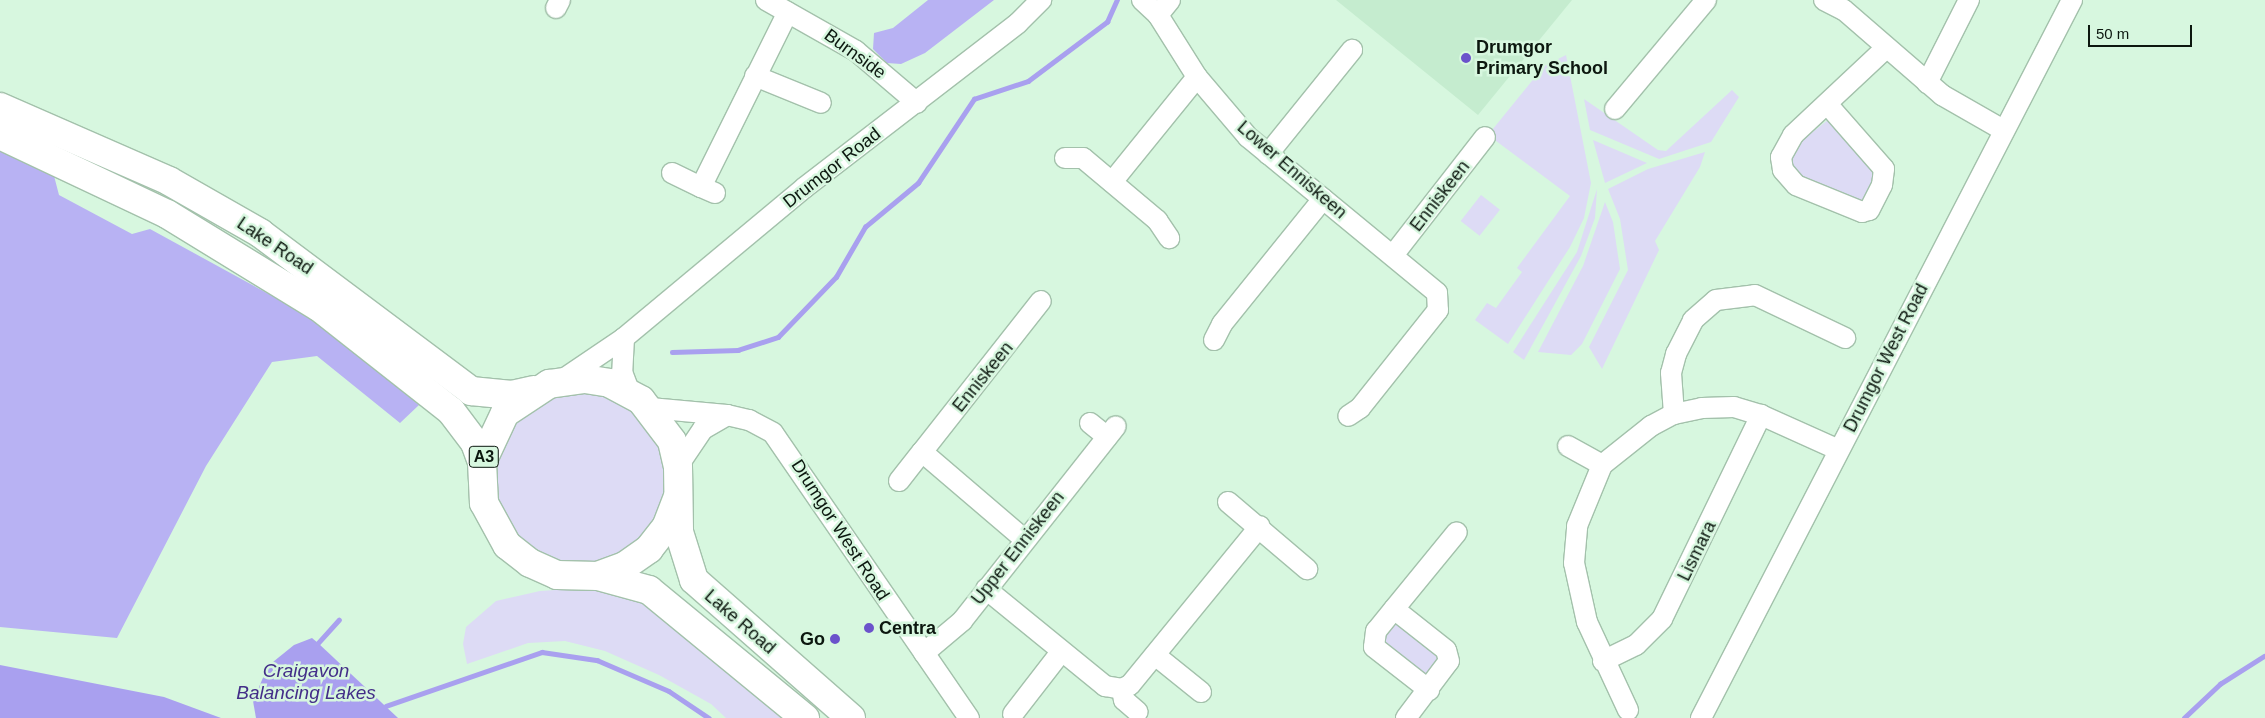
<!DOCTYPE html>
<style>
body{margin:0}
#map{position:relative;width:2265px;height:718px;overflow:hidden;background:#d7f7df;font-family:Arial,sans-serif}
div>[style]{position:absolute}
.built>*{inset:0;background:#c5eccf}
.green>*{inset:0;background:#dddbf5;transform-origin:0 0}
.round{border-radius:50%}
.forest>*{inset:0;background:#b8b2f3}
.water>*{inset:0;background:#a9a0ef}
.stream>*{height:4.5px;margin:-2.25px;padding:0 2.25px;transform-origin:2.25px;border-radius:2.25px;background:#a9a0ef}
.roads{filter:drop-shadow(1px 0 #a3c1ab) drop-shadow(-1px 0 #a3c1ab) drop-shadow(0 1px #a3c1ab) drop-shadow(0 -1px #a3c1ab)}
.minor>*{height:20px;margin:-10px;padding:0 10px;transform-origin:10px;border-radius:10px;background:#fff}
.highway>*{height:28px;margin:-14px;padding:0 14px;transform-origin:14px;border-radius:14px;background:#fff}
.dots>*{width:14px;height:14px;translate:-50% -50%;box-sizing:border-box;border:2px solid #d7f7df;border-radius:50%}
span{translate:-50% -50%;white-space:nowrap;text-align:center;line-height:1.15;-webkit-text-stroke:5px #d7f7df;paint-order:stroke}
.shield-label span{padding:1px 4px;background:#d7f7df;border:1px solid;border-radius:4px;-webkit-text-stroke-width:0}
.shield-label{font-size:16px;color:#0c170f;font-weight:700}
.poi-label{font-size:18px;color:#0c170f;font-weight:700}
.left{translate:0 -50%;text-align:left}
.right{translate:-100% -50%;text-align:right}
.street-label{font-size:18px;color:#0c170f}
.water-label{font-size:19px;color:#432e88;font-style:italic}
.scale{position:absolute;left:2088px;top:25px;width:104px;height:22px;box-sizing:border-box;border:2px solid #0c170f;border-top:0;padding-left:6px;font-size:15px;line-height:18px;white-space:nowrap;color:#0c170f;-webkit-text-stroke:4px #d7f7df;paint-order:stroke}
</style>
<div id="map">
<div class="built">
<div style="clip-path:polygon(1336px 0,1572px 0,1478px 115px)"></div>
</div>
<div class="green">
<div style="clip-path:polygon(1566px 55px,1591px 183px,1584px 218px,1570px 247px,1508px 344px,1475px 320px,1487px 303px,1496px 308px,1522px 272px,1517px 268px,1570px 196px,1488px 135px,1544px 66px)"></div>
<div style="clip-path:polygon(1732px 90px,1739px 97px,1711px 142px,1659px 159px,1590px 130px,1584px 99px,1658px 150px,1666px 151px)"></div>
<div style="clip-path:polygon(1828px 120px,1836px 123px,1876px 168px,1877px 180px,1862px 203px,1800px 180px,1789px 167px,1791px 149px)"></div>
<div style="clip-path:polygon(1593px 140px,1647px 163px,1605px 183px)"></div>
<div style="clip-path:polygon(1705px 152px,1700px 167px,1655px 241px,1659px 250px,1602px 369px,1589px 347px,1628px 270px,1620px 219px,1608px 189px,1648px 169px)"></div>
<div style="clip-path:polygon(1597px 189px,1595px 218px,1581px 256px,1524px 360px,1513px 352px,1577px 252px)"></div>
<div style="left:1481px;top:195px;width:24px;height:33px;rotate:38deg"></div>
<div style="clip-path:polygon(1605px 202px,1613px 222px,1620px 269px,1582px 344px,1571px 355px,1538px 352px,1583px 266px)"></div>
<div class="round" style="left:494px;top:391px;width:172px;height:172px"></div>
<div style="clip-path:polygon(601px 587px,638px 596px,786px 718px,726px 718px,711px 704px,659px 675px,605px 651px,565px 641px,528px 643px,467px 664px,463px 644px,466px 627px,496px 601px,540px 591px)"></div>
<div style="clip-path:polygon(1400px 622px,1442px 655px,1424px 679px,1385px 647px,1383px 641px,1394px 623px)"></div>
</div>
<div class="forest">
<div style="clip-path:polygon(928px 0,994px 0,925px 53px,901px 64px,887px 63px,873px 49px,874px 33px,893px 28px)"></div>
<div style="clip-path:polygon(0 149px,53px 172px,59px 195px,132px 234px,150px 229px,320px 322px,419px 405px,400px 423px,317px 356px,272px 362px,206px 466px,117px 638px,0 627px)"></div>
</div>
<div class="water">
<div style="clip-path:polygon(312px 638px,318px 643px,398px 718px,256px 718px,253px 701px,268px 666px,294px 645px)"></div>
<div style="clip-path:polygon(0 665px,164px 697px,221px 718px,0 718px)"></div>
</div>
<div class="stream">
<div style="left:672px;top:352px;width:66px;rotate:-1.7deg"></div>
<div style="left:738px;top:350px;width:42px;rotate:-18deg"></div>
<div style="left:778px;top:337px;width:83px;rotate:-46deg"></div>
<div style="left:836px;top:277px;width:58px;rotate:-59.9deg"></div>
<div style="left:865px;top:227px;width:69px;rotate:-39.7deg"></div>
<div style="left:918px;top:183px;width:101px;rotate:-56.3deg"></div>
<div style="left:974px;top:99px;width:57px;rotate:-18.4deg"></div>
<div style="left:1028px;top:81px;width:99px;rotate:-36.8deg"></div>
<div style="left:1107px;top:22px;width:24px;rotate:-66deg"></div>
<div style="left:318px;top:643px;width:31px;rotate:-48deg"></div>
<div style="left:386px;top:706px;width:165px;rotate:-19.1deg"></div>
<div style="left:542px;top:652px;width:56px;rotate:8.3deg"></div>
<div style="left:597px;top:660px;width:78px;rotate:23.3deg"></div>
<div style="left:669px;top:691px;width:48px;rotate:34deg"></div>
<div style="left:2184px;top:718px;width:50px;rotate:-43.4deg"></div>
<div style="left:2220px;top:684px;width:52px;rotate:-32.5deg"></div>
</div>
<div class="roads">
<div class="minor">
<div style="left:766px;top:0;width:103px;rotate:29.5deg"></div>
<div style="left:856px;top:51px;width:80px;rotate:40.4deg"></div>
<div style="left:1142px;top:0;width:22px;rotate:43deg"></div>
<div style="left:1158px;top:15px;width:73px;rotate:57.8deg"></div>
<div style="left:1197px;top:77px;width:79px;rotate:49.6deg"></div>
<div style="left:1248px;top:137px;width:245px;rotate:39.5deg"></div>
<div style="left:1437px;top:293px;width:17px;rotate:87deg"></div>
<div style="left:1438px;top:310px;width:125px;rotate:128.5deg"></div>
<div style="left:1360px;top:408px;width:14px;rotate:146deg"></div>
<div style="left:1824px;top:0;width:22px;rotate:27deg"></div>
<div style="left:1844px;top:10px;width:130px;rotate:40.9deg"></div>
<div style="left:1942px;top:95px;width:70px;rotate:29.8deg"></div>
<div style="left:556px;top:8px;width:9px;rotate:-63deg"></div>
<div style="left:1158px;top:15px;width:19px;rotate:-51deg"></div>
<div style="left:755px;top:76px;width:71px;rotate:22.2deg"></div>
<div style="left:1927px;top:83px;width:93px;rotate:-63.2deg"></div>
<div style="left:1828px;top:105px;width:85px;rotate:48.8deg"></div>
<div style="left:1884px;top:169px;width:16px;rotate:97deg"></div>
<div style="left:1882px;top:185px;width:28px;rotate:117deg"></div>
<div style="left:1869px;top:210px;width:7px;rotate:164deg"></div>
<div style="left:1862px;top:212px;width:71px;rotate:-157.8deg"></div>
<div style="left:1796px;top:185px;width:20px;rotate:-131deg"></div>
<div style="left:1783px;top:170px;width:13px;rotate:-99deg"></div>
<div style="left:1781px;top:157px;width:25px;rotate:-61deg"></div>
<div style="left:1793px;top:135px;width:126px;rotate:-43.1deg"></div>
<div style="left:1615px;top:109px;width:142px;rotate:-50.1deg"></div>
<div style="left:1268px;top:154px;width:134px;rotate:-51.1deg"></div>
<div style="left:1065px;top:158px;width:18px"></div>
<div style="left:1083px;top:158px;width:97px;rotate:40deg"></div>
<div style="left:1157px;top:220px;width:22px;rotate:56deg"></div>
<div style="left:672px;top:173px;width:32px;rotate:26deg"></div>
<div style="left:1112px;top:182px;width:135px;rotate:-51deg"></div>
<div style="left:715px;top:193px;width:15px;rotate:-157deg"></div>
<div style="left:701px;top:187px;width:195px;rotate:-63.6deg"></div>
<div style="left:1394px;top:254px;width:148px;rotate:-52.1deg"></div>
<div style="left:624px;top:338px;width:34px;rotate:93deg"></div>
<div style="left:622px;top:372px;width:22px;rotate:69deg"></div>
<div style="left:1214px;top:340px;width:18px;rotate:-63deg"></div>
<div style="left:1222px;top:324px;width:161px;rotate:-51.1deg"></div>
<div style="left:562px;top:380px;width:75px;rotate:-34.1deg"></div>
<div style="left:624px;top:338px;width:234px;rotate:-39.8deg"></div>
<div style="left:804px;top:188px;width:270px;rotate:-37.6deg"></div>
<div style="left:1018px;top:23px;width:33px;rotate:-45deg"></div>
<div style="left:650px;top:408px;width:77px;rotate:5.2deg"></div>
<div style="left:727px;top:415px;width:23px;rotate:13deg"></div>
<div style="left:749px;top:420px;width:27px;rotate:28deg"></div>
<div style="left:773px;top:433px;width:346px;rotate:55.5deg"></div>
<div style="left:1674px;top:414px;width:41px;rotate:-94.2deg"></div>
<div style="left:1671px;top:373px;width:20px;rotate:-75deg"></div>
<div style="left:1676px;top:354px;width:38px;rotate:-63deg"></div>
<div style="left:1693px;top:320px;width:30px;rotate:-41deg"></div>
<div style="left:1716px;top:300px;width:39px;rotate:-7deg"></div>
<div style="left:1755px;top:295px;width:100px;rotate:25.5deg"></div>
<div style="left:1090px;top:423px;width:22px;rotate:39deg"></div>
<div style="left:1568px;top:446px;width:39px;rotate:29deg"></div>
<div style="left:678px;top:466px;width:45px;rotate:-56deg"></div>
<div style="left:703px;top:429px;width:28px;rotate:-30deg"></div>
<div style="left:899px;top:481px;width:37px;rotate:-52deg"></div>
<div style="left:1228px;top:502px;width:104px;rotate:40.3deg"></div>
<div style="left:1024px;top:539px;width:134px;rotate:-139.5deg"></div>
<div style="left:922px;top:452px;width:192px;rotate:-51.8deg"></div>
<div style="left:986px;top:589px;width:154px;rotate:39.2deg"></div>
<div style="left:1105px;top:686px;width:17px;rotate:10deg"></div>
<div style="left:1122px;top:689px;width:9px;rotate:-27deg"></div>
<div style="left:1130px;top:685px;width:205px;rotate:-50.7deg"></div>
<div style="left:1394px;top:609px;width:28px;rotate:129deg"></div>
<div style="left:1376px;top:631px;width:16px;rotate:97deg"></div>
<div style="left:1374px;top:647px;width:70px;rotate:38deg"></div>
<div style="left:924px;top:653px;width:50px;rotate:-40.1deg"></div>
<div style="left:962px;top:621px;width:248px;rotate:-51.7deg"></div>
<div style="left:1155px;top:655px;width:59px;rotate:38.8deg"></div>
<div style="left:1603px;top:661px;width:37px;rotate:-26deg"></div>
<div style="left:1636px;top:645px;width:37px;rotate:-45deg"></div>
<div style="left:1662px;top:619px;width:227px;rotate:-64.1deg"></div>
<div style="left:1122px;top:689px;width:11px;rotate:80deg"></div>
<div style="left:1124px;top:700px;width:18px;rotate:41deg"></div>
<div style="left:1628px;top:710px;width:97px;rotate:-115deg"></div>
<div style="left:1587px;top:622px;width:60px;rotate:-102.4deg"></div>
<div style="left:1574px;top:563px;width:37px;rotate:-85deg"></div>
<div style="left:1577px;top:526px;width:66px;rotate:-67.7deg"></div>
<div style="left:1602px;top:465px;width:63px;rotate:-38.5deg"></div>
<div style="left:1651px;top:426px;width:26px;rotate:-28deg"></div>
<div style="left:1674px;top:414px;width:29px;rotate:-12deg"></div>
<div style="left:1702px;top:408px;width:32px;rotate:-2deg"></div>
<div style="left:1734px;top:407px;width:28px;rotate:17deg"></div>
<div style="left:1761px;top:415px;width:85px;rotate:24.2deg"></div>
<div style="left:1013px;top:714px;width:78px;rotate:-52.3deg"></div>
<div style="left:1406px;top:718px;width:71px;rotate:-53deg"></div>
<div style="left:1449px;top:661px;width:11px;rotate:-105deg"></div>
<div style="left:1446px;top:650px;width:66px;rotate:-141.7deg"></div>
<div style="left:1394px;top:609px;width:99px;rotate:-50.7deg"></div>
<div style="left:1701px;top:718px;width:808px;rotate:-62.67deg"></div>
</div>
<div class="highway">
<div style="left:0;top:107px;width:184px;rotate:23.6deg"></div>
<div style="left:169px;top:181px;width:105px;rotate:29.7deg"></div>
<div style="left:260px;top:233px;width:264px;rotate:36.8deg"></div>
<div style="left:471px;top:391px;width:41px;rotate:5.6deg"></div>
<div style="left:512px;top:395px;width:22px;rotate:-13deg"></div>
<div style="left:0;top:135px;width:185px;rotate:25.3deg"></div>
<div style="left:167px;top:214px;width:178px;rotate:31.5deg"></div>
<div style="left:319px;top:307px;width:168px;rotate:38.2deg"></div>
<div style="left:451px;top:411px;width:40px;rotate:53deg"></div>
<div style="left:475px;top:443px;width:20px;rotate:70deg"></div>
<div style="left:677px;top:499px;width:30px;rotate:111deg"></div>
<div style="left:666px;top:527px;width:28px;rotate:128deg"></div>
<div style="left:649px;top:549px;width:29px;rotate:145deg"></div>
<div style="left:625px;top:566px;width:29px;rotate:160deg"></div>
<div style="left:598px;top:576px;width:41px;rotate:-178.6deg"></div>
<div style="left:557px;top:575px;width:30px;rotate:-156deg"></div>
<div style="left:530px;top:563px;width:29px;rotate:-142deg"></div>
<div style="left:507px;top:545px;width:48px;rotate:-118.7deg"></div>
<div style="left:484px;top:503px;width:41px;rotate:-92.8deg"></div>
<div style="left:482px;top:462px;width:54px;rotate:-64.9deg"></div>
<div style="left:505px;top:413px;width:53px;rotate:-33.4deg"></div>
<div style="left:549px;top:384px;width:36px;rotate:-8deg"></div>
<div style="left:585px;top:379px;width:24px;rotate:9deg"></div>
<div style="left:609px;top:383px;width:36px;rotate:28deg"></div>
<div style="left:641px;top:400px;width:51px;rotate:52.9deg"></div>
<div style="left:672px;top:441px;width:26px;rotate:77deg"></div>
<div style="left:678px;top:466px;width:66px;rotate:89.1deg"></div>
<div style="left:679px;top:532px;width:50px;rotate:72.6deg"></div>
<div style="left:694px;top:580px;width:209px;rotate:41.3deg"></div>
<div style="left:598px;top:576px;width:53px;rotate:15.4deg"></div>
<div style="left:649px;top:590px;width:202px;rotate:39.4deg"></div>
</div>
</div>
<div class="dots">
<div style="left:1466px;top:58px;background:#6b52cb"></div>
<div style="left:869px;top:628px;background:#6b52cb"></div>
<div style="left:835px;top:639px;background:#6b52cb"></div>
</div>
<div class="shield-label">
<span style="left:484px;top:457px">A3</span>
</div>
<div class="poi-label">
<span class="left" style="left:1476px;top:58px">Drumgor<br>Primary School</span>
<span class="left" style="left:879px;top:628px">Centra</span>
<span class="right" style="left:825px;top:639px">Go</span>
</div>
<div class="street-label">
<span style="left:855px;top:54px;rotate:36deg">Burnside</span>
<span style="left:832px;top:168px;rotate:-38deg">Drumgor Road</span>
<span style="left:1292px;top:170px;rotate:41deg">Lower Enniskeen</span>
<span style="left:1440px;top:196px;rotate:-52deg">Enniskeen</span>
<span style="left:275px;top:246px;rotate:34deg">Lake Road</span>
<span style="left:1886px;top:358px;rotate:-63deg">Drumgor West Road</span>
<span style="left:983px;top:377px;rotate:-51deg">Enniskeen</span>
<span style="left:840px;top:530px;rotate:57deg">Drumgor West Road</span>
<span style="left:1018px;top:548px;rotate:-52deg">Upper Enniskeen</span>
<span style="left:1697px;top:551px;rotate:-64deg">Lismara</span>
<span style="left:740px;top:622px;rotate:41deg">Lake Road</span>
</div>
<div class="water-label">
<span style="left:306px;top:682px">Craigavon<br>Balancing Lakes</span>
</div>
<div class="scale">50 m</div>
</div>
